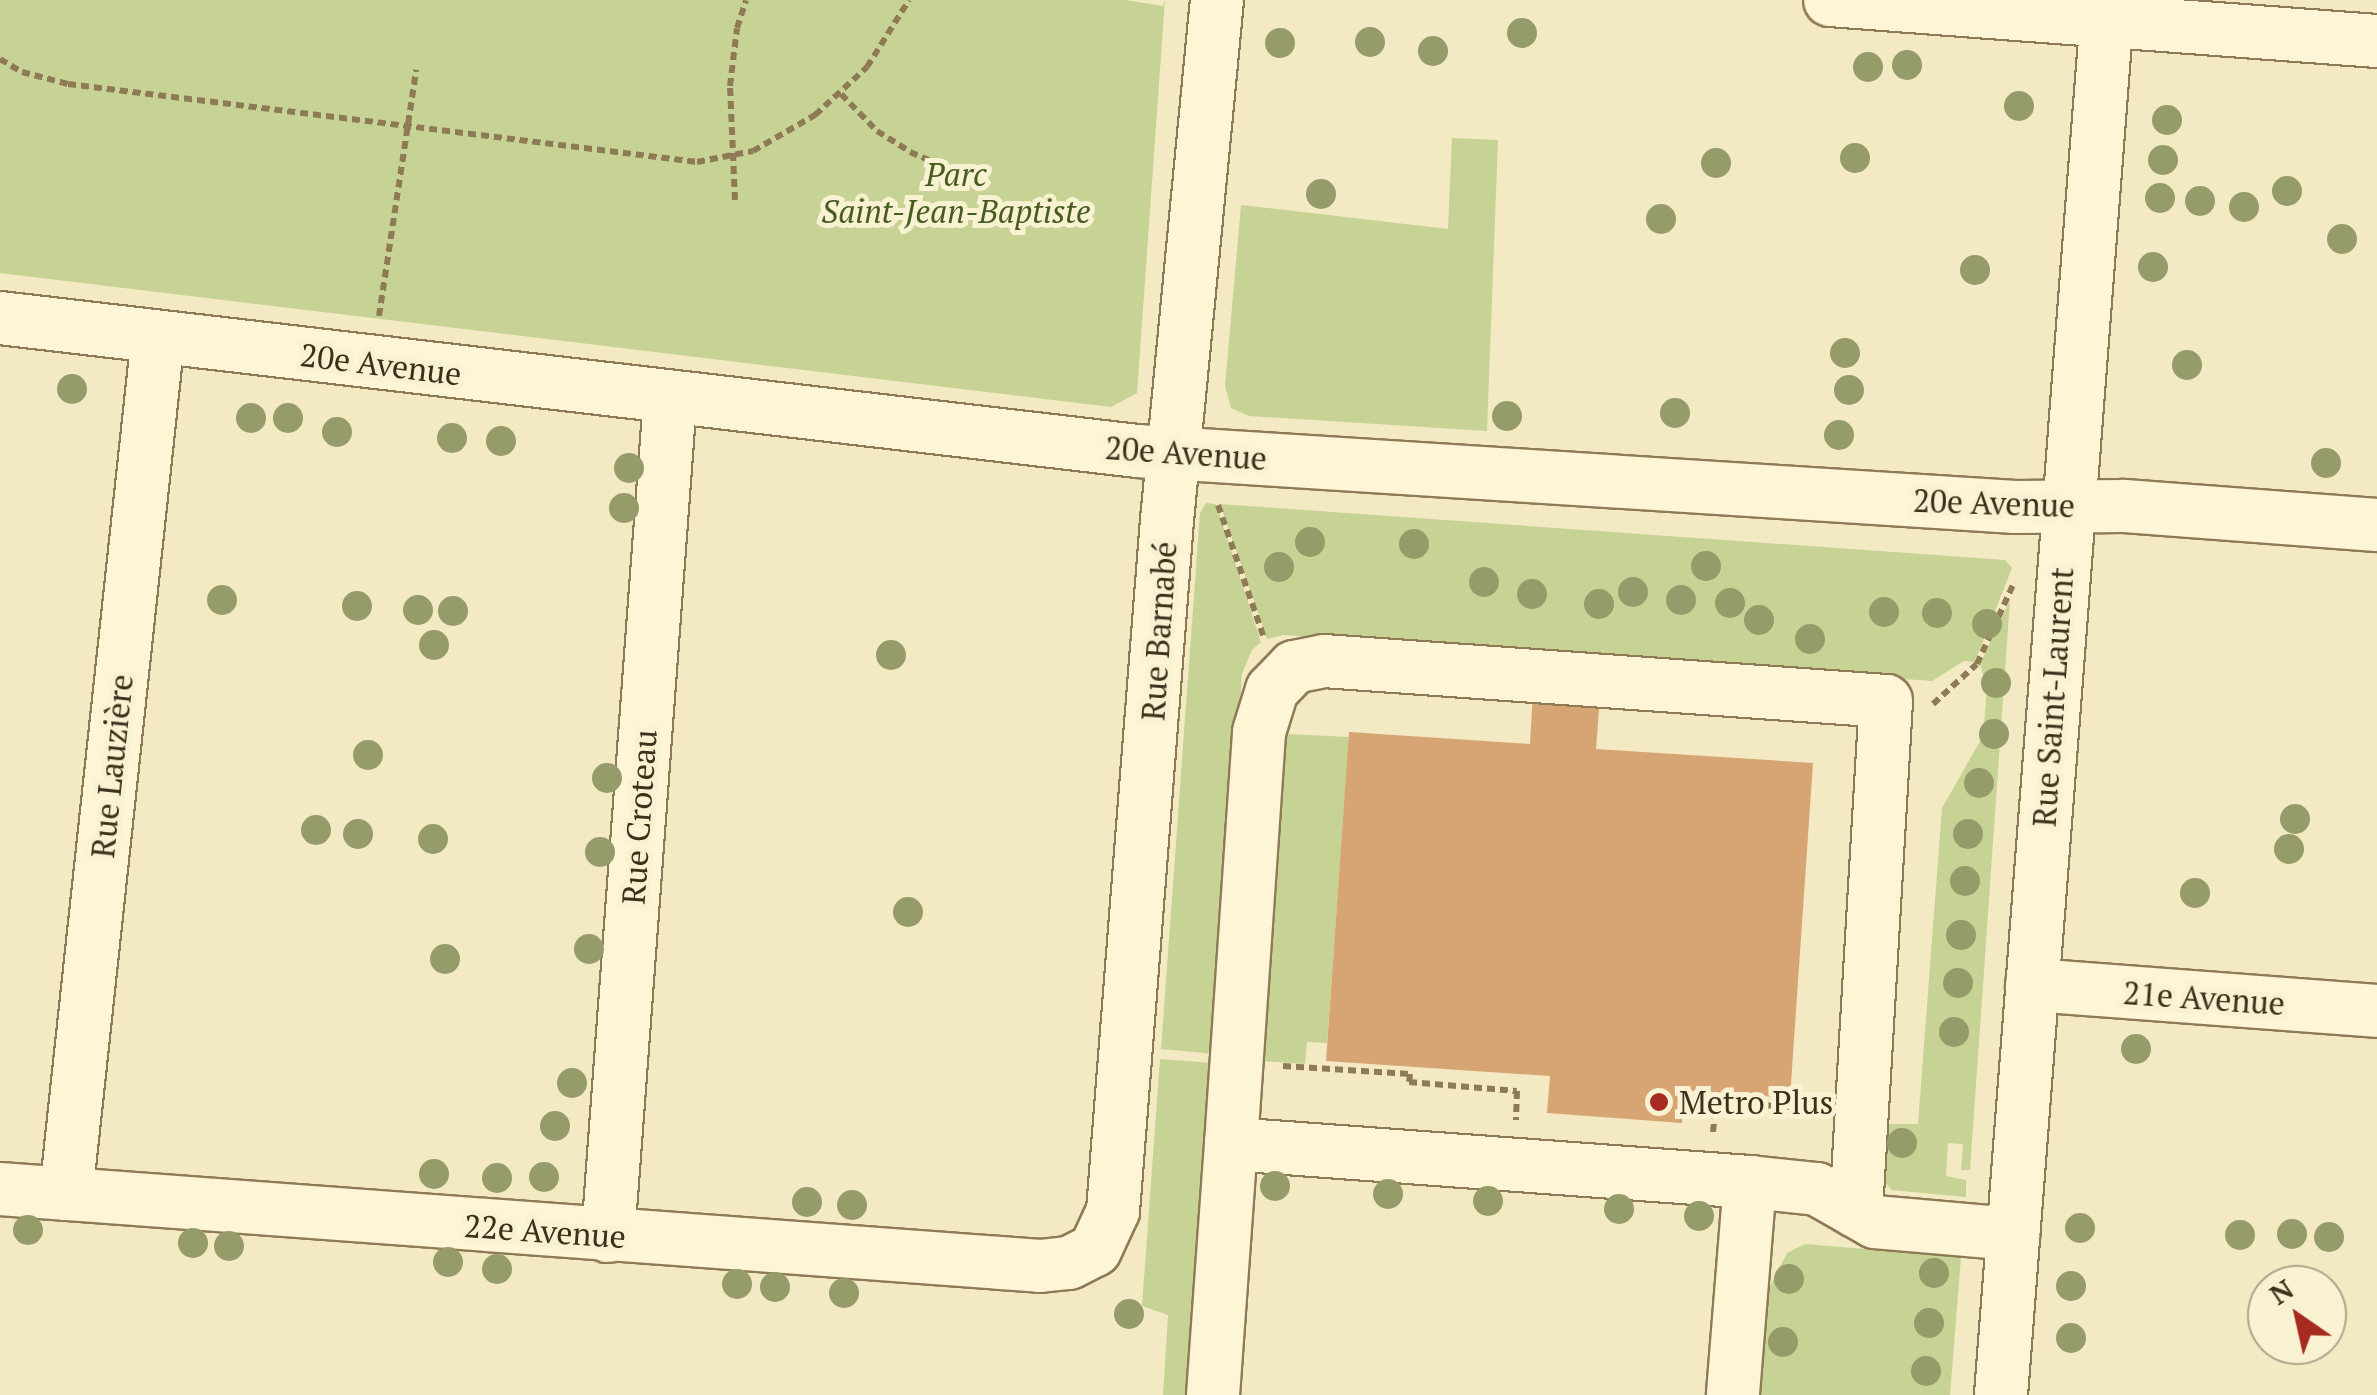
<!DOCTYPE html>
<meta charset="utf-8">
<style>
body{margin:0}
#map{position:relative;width:2377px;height:1395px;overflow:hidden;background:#f3e9c2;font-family:"PT Serif",serif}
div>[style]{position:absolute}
.green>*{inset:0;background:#c6d394}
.building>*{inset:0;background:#d6a573}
.path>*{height:6px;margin-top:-3px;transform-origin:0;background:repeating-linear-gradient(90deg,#8f7a56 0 8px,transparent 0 13px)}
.roads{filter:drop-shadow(2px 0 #8f7a56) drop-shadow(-2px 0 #8f7a56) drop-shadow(0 2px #8f7a56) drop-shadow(0 -2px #8f7a56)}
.minor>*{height:52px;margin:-26px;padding:0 26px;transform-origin:26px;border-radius:26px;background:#fdf5d6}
.trees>*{width:30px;height:30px;margin:-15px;border-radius:50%;background:#959b69}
.dots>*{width:28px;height:28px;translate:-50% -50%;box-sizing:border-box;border:5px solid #f9f2d2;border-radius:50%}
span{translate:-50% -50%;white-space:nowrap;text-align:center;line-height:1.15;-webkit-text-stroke:10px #f9f2d2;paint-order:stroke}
.park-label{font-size:32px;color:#485c20;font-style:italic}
.street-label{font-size:32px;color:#3d2f1c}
.poi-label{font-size:32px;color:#3d2f1c}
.left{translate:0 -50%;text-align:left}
.north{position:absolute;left:2247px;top:1265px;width:100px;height:100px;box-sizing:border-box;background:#f9f2d2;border:2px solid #aea489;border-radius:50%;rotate:326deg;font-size:28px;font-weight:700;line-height:40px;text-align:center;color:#3d2f1c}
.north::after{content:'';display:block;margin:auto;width:35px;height:45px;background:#a62a1f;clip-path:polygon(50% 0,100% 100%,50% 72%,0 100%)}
</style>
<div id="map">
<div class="green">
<div style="clip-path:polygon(0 0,1125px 0,1163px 6px,1165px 0,1137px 393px,1111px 407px,0 273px)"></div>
<div style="clip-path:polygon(1452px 138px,1498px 140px,1487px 431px,1249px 416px,1231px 408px,1225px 386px,1241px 205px,1448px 229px)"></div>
<div style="clip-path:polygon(1206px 503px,1216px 504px,1261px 642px,1252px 650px,1242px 674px,1215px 1054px,1161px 1049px,1200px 513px)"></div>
<div style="clip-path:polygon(1220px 504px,2005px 560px,2012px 568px,1975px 662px,1964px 661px,1932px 681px,1283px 635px,1267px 639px)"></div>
<div style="clip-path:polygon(2010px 600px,1970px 1170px,1961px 1170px,1963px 1144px,1948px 1143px,1946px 1176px,1966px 1180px,1966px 1197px,1892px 1190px,1878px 1175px,1883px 1124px,1918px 1124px,1942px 808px,1983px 736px,1987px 688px,1980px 664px)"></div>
<div style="clip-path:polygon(1289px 734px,1349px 737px,1327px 1043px,1307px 1042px,1305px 1064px,1261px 1061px,1285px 737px)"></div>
<div style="clip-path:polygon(1160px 1059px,1213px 1063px,1190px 1395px,1163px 1395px,1168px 1315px,1142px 1306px)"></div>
<div style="clip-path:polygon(1805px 1244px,1961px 1257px,1950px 1395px,1757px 1395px,1766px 1294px,1787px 1253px)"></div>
</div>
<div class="building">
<div style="clip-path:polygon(1533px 692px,1600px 696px,1596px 749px,1813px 763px,1790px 1098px,1684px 1090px,1682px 1123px,1547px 1113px,1550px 1076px,1326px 1061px,1349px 732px,1530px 744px)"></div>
</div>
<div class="path">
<div style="left:0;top:59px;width:26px;rotate:31deg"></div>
<div style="left:22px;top:72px;width:48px;rotate:14.6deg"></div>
<div style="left:68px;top:84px;width:634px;rotate:7.07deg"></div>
<div style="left:697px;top:162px;width:57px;rotate:-11.1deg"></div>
<div style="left:753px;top:151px;width:72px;rotate:-30.1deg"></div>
<div style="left:815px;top:115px;width:71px;rotate:-42.7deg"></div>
<div style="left:867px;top:67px;width:79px;rotate:-57.9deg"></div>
<div style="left:841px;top:94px;width:52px;rotate:45.8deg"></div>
<div style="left:877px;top:131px;width:39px;rotate:32deg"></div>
<div style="left:910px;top:152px;width:33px;rotate:23deg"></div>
<div style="left:940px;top:165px;width:28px;rotate:10deg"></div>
<div style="left:735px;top:200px;width:114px;rotate:-92.5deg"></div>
<div style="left:730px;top:86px;width:58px;rotate:-83.1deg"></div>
<div style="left:737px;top:28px;width:29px;rotate:-72deg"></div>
<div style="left:379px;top:316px;width:249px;rotate:-81.4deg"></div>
<div style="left:1218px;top:505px;width:138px;rotate:70.9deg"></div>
<div style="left:1933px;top:704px;width:59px;rotate:-42.3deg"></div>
<div style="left:1977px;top:664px;width:87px;rotate:-65.5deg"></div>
<div style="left:1283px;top:1066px;width:127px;rotate:3.6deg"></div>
<div style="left:1410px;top:1074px;width:8px;rotate:97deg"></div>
<div style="left:1409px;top:1082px;width:108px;rotate:4.8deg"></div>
<div style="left:1517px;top:1091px;width:29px;rotate:92deg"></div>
<div style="left:1713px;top:1132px;width:30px;rotate:-84deg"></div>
<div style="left:1716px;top:1102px;width:102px;rotate:3.9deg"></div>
</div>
<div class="roads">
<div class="minor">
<div style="left:1830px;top:0;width:549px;rotate:4.29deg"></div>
<div style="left:0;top:318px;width:1145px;rotate:6.67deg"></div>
<div style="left:1137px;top:451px;width:880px;rotate:3.65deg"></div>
<div style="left:2015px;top:507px;width:109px;rotate:-0.5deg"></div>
<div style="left:2124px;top:506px;width:254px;rotate:4.3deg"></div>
<div style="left:2032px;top:985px;width:346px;rotate:4.3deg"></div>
<div style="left:1231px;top:1144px;width:413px;rotate:-86.1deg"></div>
<div style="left:1259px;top:732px;width:44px;rotate:-72.8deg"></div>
<div style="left:1272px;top:690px;width:32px;rotate:-46deg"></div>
<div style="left:1294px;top:667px;width:31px;rotate:-11deg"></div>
<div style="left:1324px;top:661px;width:563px;rotate:4.07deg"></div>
<div style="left:1886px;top:701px;width:511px;rotate:93.37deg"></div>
<div style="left:1750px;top:1182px;width:67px;rotate:6deg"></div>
<div style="left:1817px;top:1189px;width:67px;rotate:29.6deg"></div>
<div style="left:1875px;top:1222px;width:139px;rotate:5deg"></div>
<div style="left:0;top:1189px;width:1043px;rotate:4.23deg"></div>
<div style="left:1040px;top:1266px;width:29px;rotate:-6deg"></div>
<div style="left:1069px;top:1263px;width:29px;rotate:-27deg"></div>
<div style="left:1095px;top:1250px;width:43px;rotate:-65.2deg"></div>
<div style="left:1113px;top:1211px;width:693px;rotate:-85.53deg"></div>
<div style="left:1167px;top:520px;width:522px;rotate:-84.51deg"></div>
<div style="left:66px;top:1194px;width:861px;rotate:-83.87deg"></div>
<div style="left:608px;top:1236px;width:839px;rotate:-85.76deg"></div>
<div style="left:1213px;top:1395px;width:252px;rotate:-85.9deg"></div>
<div style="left:1231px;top:1144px;width:520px;rotate:4.19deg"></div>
<div style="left:1750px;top:1182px;width:214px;rotate:94.6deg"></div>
<div style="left:2001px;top:1395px;width:1399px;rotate:-85.61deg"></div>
</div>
</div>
<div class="trees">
<div style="left:1522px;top:33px"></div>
<div style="left:1370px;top:42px"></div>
<div style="left:1280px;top:43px"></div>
<div style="left:1433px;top:51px"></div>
<div style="left:1907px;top:65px"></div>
<div style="left:1868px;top:67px"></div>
<div style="left:2019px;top:106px"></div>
<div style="left:2167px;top:120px"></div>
<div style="left:1855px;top:158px"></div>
<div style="left:2163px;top:160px"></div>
<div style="left:1716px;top:163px"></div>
<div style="left:2287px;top:191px"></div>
<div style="left:1321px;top:194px"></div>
<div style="left:2160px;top:198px"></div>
<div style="left:2200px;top:201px"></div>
<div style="left:2244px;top:207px"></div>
<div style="left:1661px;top:219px"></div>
<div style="left:2342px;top:239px"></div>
<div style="left:2153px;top:267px"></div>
<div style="left:1975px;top:270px"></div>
<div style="left:1845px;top:353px"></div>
<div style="left:2187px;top:365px"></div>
<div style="left:72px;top:389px"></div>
<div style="left:1849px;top:390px"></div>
<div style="left:1675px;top:413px"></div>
<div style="left:1507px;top:416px"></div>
<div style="left:251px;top:418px"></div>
<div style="left:288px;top:418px"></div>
<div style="left:337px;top:432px"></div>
<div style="left:1839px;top:435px"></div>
<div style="left:452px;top:438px"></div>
<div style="left:501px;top:441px"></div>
<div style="left:2326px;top:463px"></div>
<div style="left:629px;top:468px"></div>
<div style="left:624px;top:508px"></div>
<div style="left:1310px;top:542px"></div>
<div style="left:1414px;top:544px"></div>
<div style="left:1706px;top:566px"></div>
<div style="left:1279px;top:567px"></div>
<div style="left:1484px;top:582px"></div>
<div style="left:1633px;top:592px"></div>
<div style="left:1532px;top:594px"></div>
<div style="left:222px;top:600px"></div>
<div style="left:1681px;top:600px"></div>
<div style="left:1730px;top:603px"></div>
<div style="left:1599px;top:604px"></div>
<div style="left:357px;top:606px"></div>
<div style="left:418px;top:610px"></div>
<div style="left:453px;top:611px"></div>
<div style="left:1884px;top:612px"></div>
<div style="left:1937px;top:613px"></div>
<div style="left:1759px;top:620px"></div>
<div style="left:1987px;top:624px"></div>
<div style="left:1810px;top:639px"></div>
<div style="left:434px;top:645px"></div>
<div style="left:891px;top:655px"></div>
<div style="left:1996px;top:683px"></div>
<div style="left:1994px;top:734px"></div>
<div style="left:368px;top:755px"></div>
<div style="left:607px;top:778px"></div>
<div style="left:1979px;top:783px"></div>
<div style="left:2295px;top:819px"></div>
<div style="left:316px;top:830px"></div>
<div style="left:358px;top:834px"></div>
<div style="left:1968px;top:834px"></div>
<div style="left:433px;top:839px"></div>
<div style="left:2289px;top:849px"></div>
<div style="left:600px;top:852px"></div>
<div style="left:1965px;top:881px"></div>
<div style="left:2195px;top:893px"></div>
<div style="left:908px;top:912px"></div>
<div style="left:1961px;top:935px"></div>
<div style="left:589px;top:949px"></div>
<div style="left:445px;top:959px"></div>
<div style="left:1958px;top:983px"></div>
<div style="left:1954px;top:1032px"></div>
<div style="left:2136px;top:1049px"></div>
<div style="left:572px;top:1083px"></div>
<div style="left:555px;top:1126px"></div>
<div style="left:1902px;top:1143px"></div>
<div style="left:434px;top:1174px"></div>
<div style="left:544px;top:1177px"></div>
<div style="left:497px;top:1178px"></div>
<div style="left:1275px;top:1186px"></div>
<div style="left:1388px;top:1194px"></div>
<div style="left:1488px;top:1201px"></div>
<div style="left:807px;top:1202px"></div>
<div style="left:852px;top:1205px"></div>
<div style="left:1619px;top:1209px"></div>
<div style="left:1699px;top:1216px"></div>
<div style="left:2080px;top:1228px"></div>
<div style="left:28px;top:1230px"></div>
<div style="left:2292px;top:1234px"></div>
<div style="left:2240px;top:1235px"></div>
<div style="left:2329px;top:1237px"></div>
<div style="left:193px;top:1243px"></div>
<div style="left:229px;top:1246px"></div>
<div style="left:448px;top:1262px"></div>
<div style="left:497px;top:1269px"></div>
<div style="left:1934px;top:1273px"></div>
<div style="left:1789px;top:1279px"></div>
<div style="left:737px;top:1284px"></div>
<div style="left:2071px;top:1286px"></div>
<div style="left:775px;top:1287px"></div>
<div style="left:844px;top:1293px"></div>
<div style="left:1129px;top:1314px"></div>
<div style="left:1929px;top:1323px"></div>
<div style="left:2071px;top:1338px"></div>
<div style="left:1783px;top:1342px"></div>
<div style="left:1926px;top:1371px"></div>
</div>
<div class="dots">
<div style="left:1659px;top:1102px;background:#a62a1f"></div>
</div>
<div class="park-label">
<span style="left:956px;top:193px">Parc<br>Saint-Jean-Baptiste</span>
</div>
<div class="street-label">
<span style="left:381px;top:364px;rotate:7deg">20e Avenue</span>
<span style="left:1186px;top:453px;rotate:4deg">20e Avenue</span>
<span style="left:1994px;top:503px;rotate:2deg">20e Avenue</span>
<span style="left:1159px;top:631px;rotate:-86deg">Rue Barnabé</span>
<span style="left:2053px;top:697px;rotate:-86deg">Rue Saint-Laurent</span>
<span style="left:112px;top:766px;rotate:-84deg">Rue Lauzière</span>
<span style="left:639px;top:817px;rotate:-86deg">Rue Croteau</span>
<span style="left:2204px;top:998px;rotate:4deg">21e Avenue</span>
<span style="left:545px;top:1231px;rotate:4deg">22e Avenue</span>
</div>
<div class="poi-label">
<span class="left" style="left:1679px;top:1102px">Metro Plus</span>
</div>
<div class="north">N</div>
</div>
